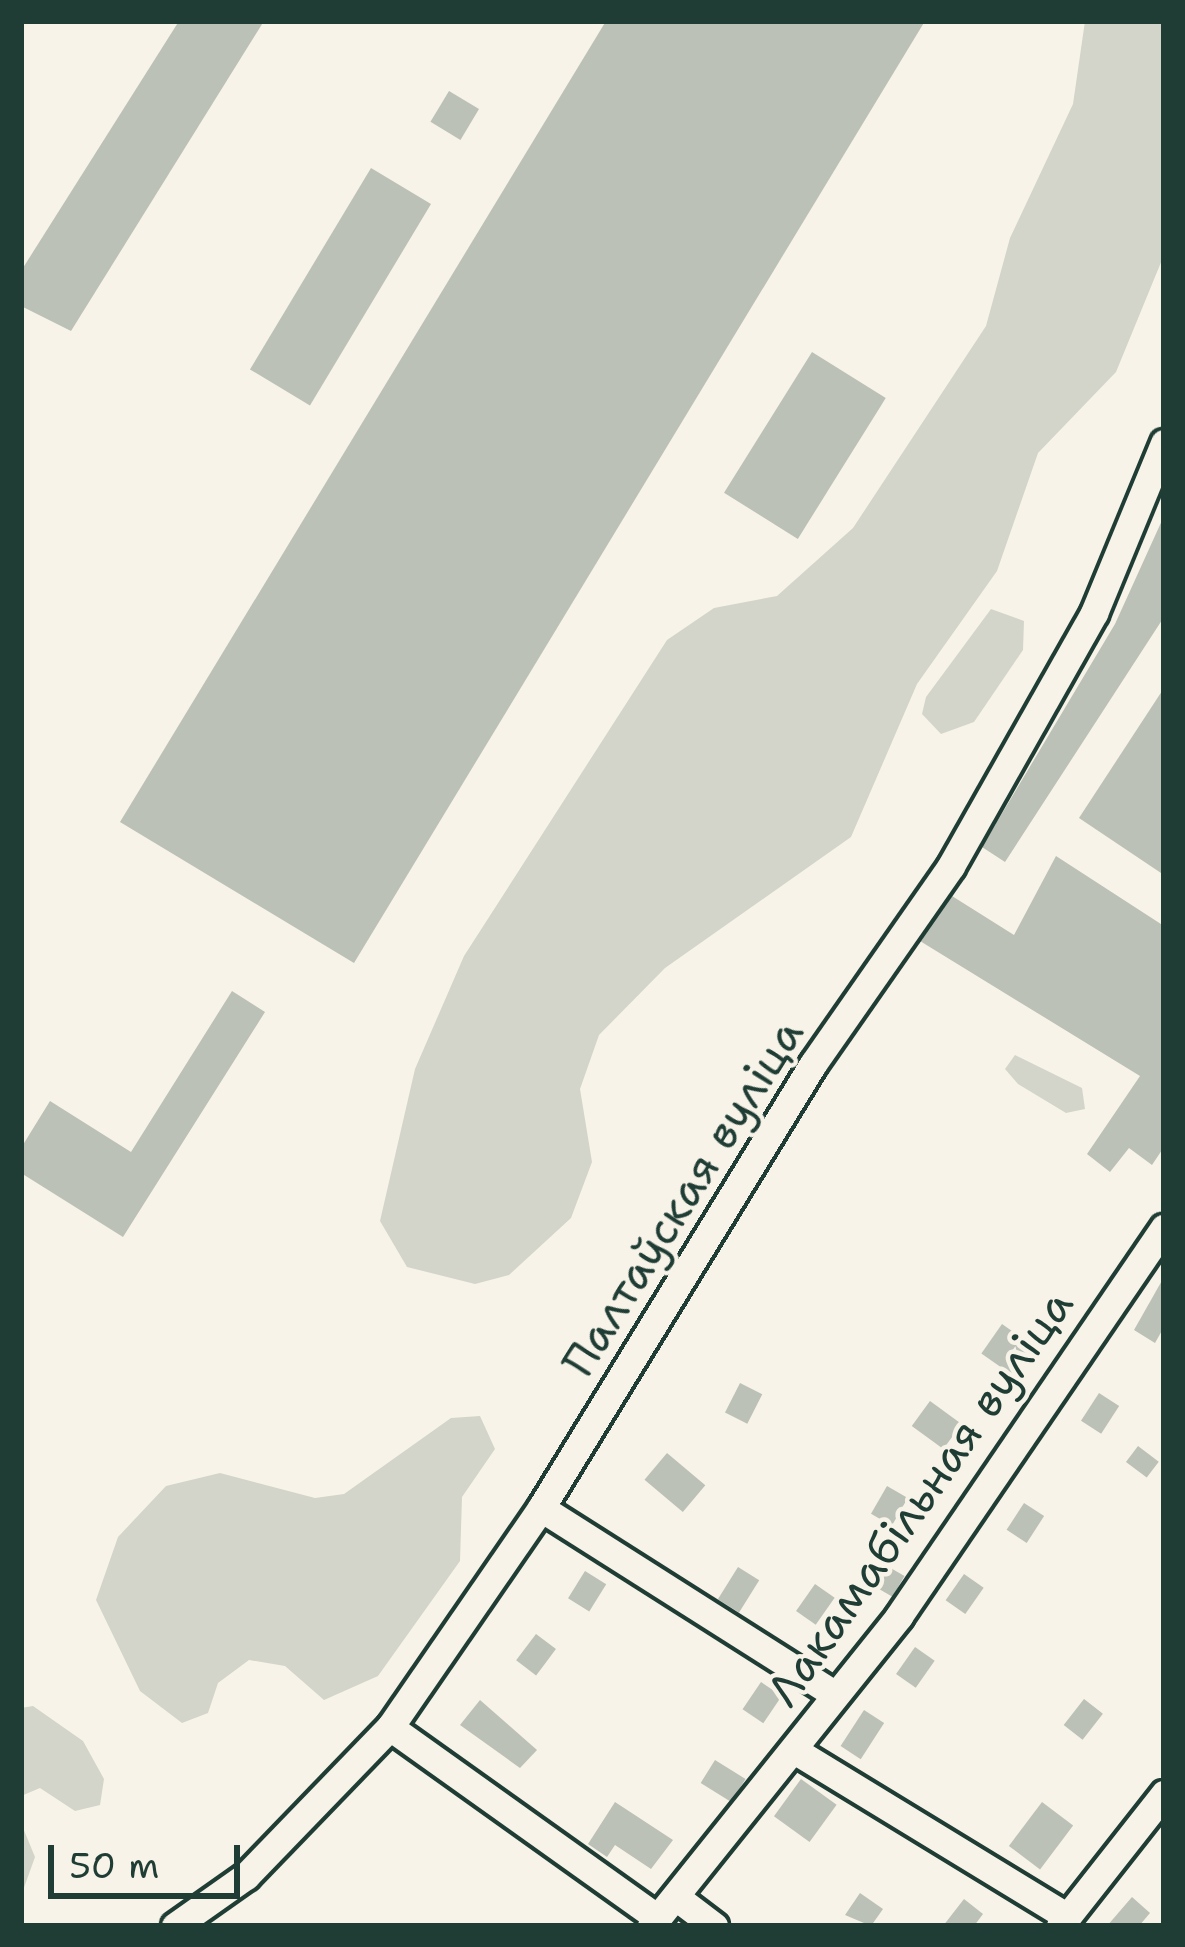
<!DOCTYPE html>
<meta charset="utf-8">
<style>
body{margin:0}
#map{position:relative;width:1185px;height:1947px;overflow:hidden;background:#f7f3e8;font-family:"Shantell Sans",sans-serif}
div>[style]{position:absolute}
.green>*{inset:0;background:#d3d5ca}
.building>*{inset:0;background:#bbc1b6;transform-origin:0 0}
.roads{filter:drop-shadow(3px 0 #1f3d34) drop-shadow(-3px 0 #1f3d34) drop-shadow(0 3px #1f3d34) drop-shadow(0 -3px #1f3d34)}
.minor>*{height:27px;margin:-13.5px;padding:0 13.5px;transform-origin:13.5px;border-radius:13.5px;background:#f7f3e8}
span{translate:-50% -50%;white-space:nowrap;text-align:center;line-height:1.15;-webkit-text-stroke:9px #f7f3e8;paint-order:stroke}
.street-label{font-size:45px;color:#1f3d34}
.frame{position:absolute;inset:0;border:24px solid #1f3d34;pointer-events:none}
.scale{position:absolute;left:48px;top:1845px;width:192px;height:54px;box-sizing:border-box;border:6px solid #1f3d34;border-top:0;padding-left:15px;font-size:36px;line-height:42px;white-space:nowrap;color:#1f3d34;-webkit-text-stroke:9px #f7f3e8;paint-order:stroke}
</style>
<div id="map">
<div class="green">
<div style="clip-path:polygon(1085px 21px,1164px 21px,1164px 255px,1116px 372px,1038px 453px,997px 571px,917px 684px,851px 837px,665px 968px,599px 1035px,580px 1089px,592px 1162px,571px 1218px,509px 1275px,475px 1284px,407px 1267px,380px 1221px,415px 1069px,464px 956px,667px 640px,714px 608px,777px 596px,853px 528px,986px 326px,1010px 238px,1073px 104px)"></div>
<div style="clip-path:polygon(991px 609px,1024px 621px,1023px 650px,974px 722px,941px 734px,922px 714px,926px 697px)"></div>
<div style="clip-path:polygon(1015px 1055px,1082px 1088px,1085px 1109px,1066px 1113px,1018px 1084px,1005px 1069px)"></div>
<div style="clip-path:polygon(480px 1416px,495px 1449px,462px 1497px,460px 1561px,378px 1676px,324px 1700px,285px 1666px,249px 1660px,218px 1683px,208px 1713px,182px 1723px,140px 1691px,96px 1600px,118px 1537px,166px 1486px,220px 1473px,315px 1498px,344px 1494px,451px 1418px)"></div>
<div style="clip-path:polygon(33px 1706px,83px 1741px,104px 1779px,100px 1805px,75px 1811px,40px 1788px,21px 1796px,21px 1708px)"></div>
<div style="clip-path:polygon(21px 1823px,35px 1857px,21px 1896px)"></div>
</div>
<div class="building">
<div style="clip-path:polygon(179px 21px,264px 21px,71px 331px,21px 306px,21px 271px)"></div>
<div style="clip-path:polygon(606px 21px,925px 21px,354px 963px,120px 822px)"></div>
<div style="left:449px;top:91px;width:35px;height:36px;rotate:31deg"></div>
<div style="left:371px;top:168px;width:70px;height:235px;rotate:31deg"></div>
<div style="left:812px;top:352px;width:87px;height:166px;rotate:32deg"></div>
<div style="clip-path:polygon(1164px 516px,1164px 617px,1005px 862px,982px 847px,1115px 624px)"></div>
<div style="clip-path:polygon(1164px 688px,1164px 875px,1079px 818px)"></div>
<div style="clip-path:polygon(1056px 856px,1164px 926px,1164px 1147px,1152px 1165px,1129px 1148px,1110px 1172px,1087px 1154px,1140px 1076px,920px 941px,952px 896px,1014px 935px)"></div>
<div style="clip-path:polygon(232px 991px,265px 1012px,123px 1237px,21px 1173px,21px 1148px,50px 1101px,131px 1152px)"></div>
<div style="clip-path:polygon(1164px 1277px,1164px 1327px,1155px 1343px,1134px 1330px)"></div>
<div style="left:1002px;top:1324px;width:37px;height:36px;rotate:35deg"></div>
<div style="left:740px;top:1383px;width:25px;height:33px;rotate:27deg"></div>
<div style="left:1099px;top:1393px;width:24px;height:33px;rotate:33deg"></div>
<div style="left:930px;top:1401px;width:39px;height:31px;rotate:36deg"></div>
<div style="left:1138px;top:1446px;width:26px;height:20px;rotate:37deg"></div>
<div style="left:667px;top:1453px;width:50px;height:35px;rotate:40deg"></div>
<div style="left:887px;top:1486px;width:24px;height:32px;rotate:30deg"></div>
<div style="left:1024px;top:1503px;width:24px;height:32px;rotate:33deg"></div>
<div style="left:875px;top:1559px;width:34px;height:24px;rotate:30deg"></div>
<div style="left:738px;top:1567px;width:25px;height:38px;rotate:32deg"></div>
<div style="left:585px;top:1571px;width:25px;height:32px;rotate:32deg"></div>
<div style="left:964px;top:1574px;width:24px;height:32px;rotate:35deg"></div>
<div style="left:815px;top:1584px;width:24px;height:33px;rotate:35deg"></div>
<div style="left:536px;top:1634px;width:25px;height:33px;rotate:37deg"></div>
<div style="left:915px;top:1647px;width:24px;height:33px;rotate:35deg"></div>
<div style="left:761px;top:1682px;width:25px;height:33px;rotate:34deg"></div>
<div style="left:1084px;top:1699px;width:24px;height:33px;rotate:38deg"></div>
<div style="clip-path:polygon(480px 1700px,537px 1750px,520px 1768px,460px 1725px)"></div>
<div style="left:864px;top:1710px;width:24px;height:43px;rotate:33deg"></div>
<div style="left:715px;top:1760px;width:36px;height:27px;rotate:32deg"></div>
<div style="left:801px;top:1779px;width:44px;height:46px;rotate:36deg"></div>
<div style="clip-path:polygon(615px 1802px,673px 1840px,651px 1869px,615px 1845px,607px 1857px,588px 1844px)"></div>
<div style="left:1042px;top:1802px;width:39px;height:55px;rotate:37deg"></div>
<div style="clip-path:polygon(860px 1893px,883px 1909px,871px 1926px,845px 1915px)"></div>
<div style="clip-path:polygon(1132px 1897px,1150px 1913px,1139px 1926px,1107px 1926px)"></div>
<div style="clip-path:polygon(964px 1899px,983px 1914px,974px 1926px,943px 1926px)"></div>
</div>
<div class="roads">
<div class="minor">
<div style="left:541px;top:1508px;width:347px;rotate:32.4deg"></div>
<div style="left:390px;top:1727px;width:329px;rotate:35.5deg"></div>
<div style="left:794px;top:1750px;width:313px;rotate:31.4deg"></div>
<div style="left:676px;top:1897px;width:48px;rotate:37.3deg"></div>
<div style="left:175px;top:1926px;width:87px;rotate:-35.2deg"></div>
<div style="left:246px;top:1876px;width:207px;rotate:-46deg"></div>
<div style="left:390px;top:1727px;width:266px;rotate:-55.4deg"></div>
<div style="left:541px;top:1508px;width:521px;rotate:-58.51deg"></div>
<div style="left:813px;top:1064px;width:241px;rotate:-55.1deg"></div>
<div style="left:951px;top:866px;width:291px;rotate:-60.5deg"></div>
<div style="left:1094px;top:613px;width:184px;rotate:-67.6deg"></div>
<div style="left:651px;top:1926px;width:397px;rotate:-51.3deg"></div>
<div style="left:899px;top:1616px;width:470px;rotate:-55.7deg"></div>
<div style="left:1060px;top:1926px;width:168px;rotate:-51.8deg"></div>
</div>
</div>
<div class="street-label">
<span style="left:683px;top:1198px;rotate:-58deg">Палтаўская вуліца</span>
<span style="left:920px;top:1498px;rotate:-55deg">Лакамабільная вуліца</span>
</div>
<div class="frame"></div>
<div class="scale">50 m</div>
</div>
